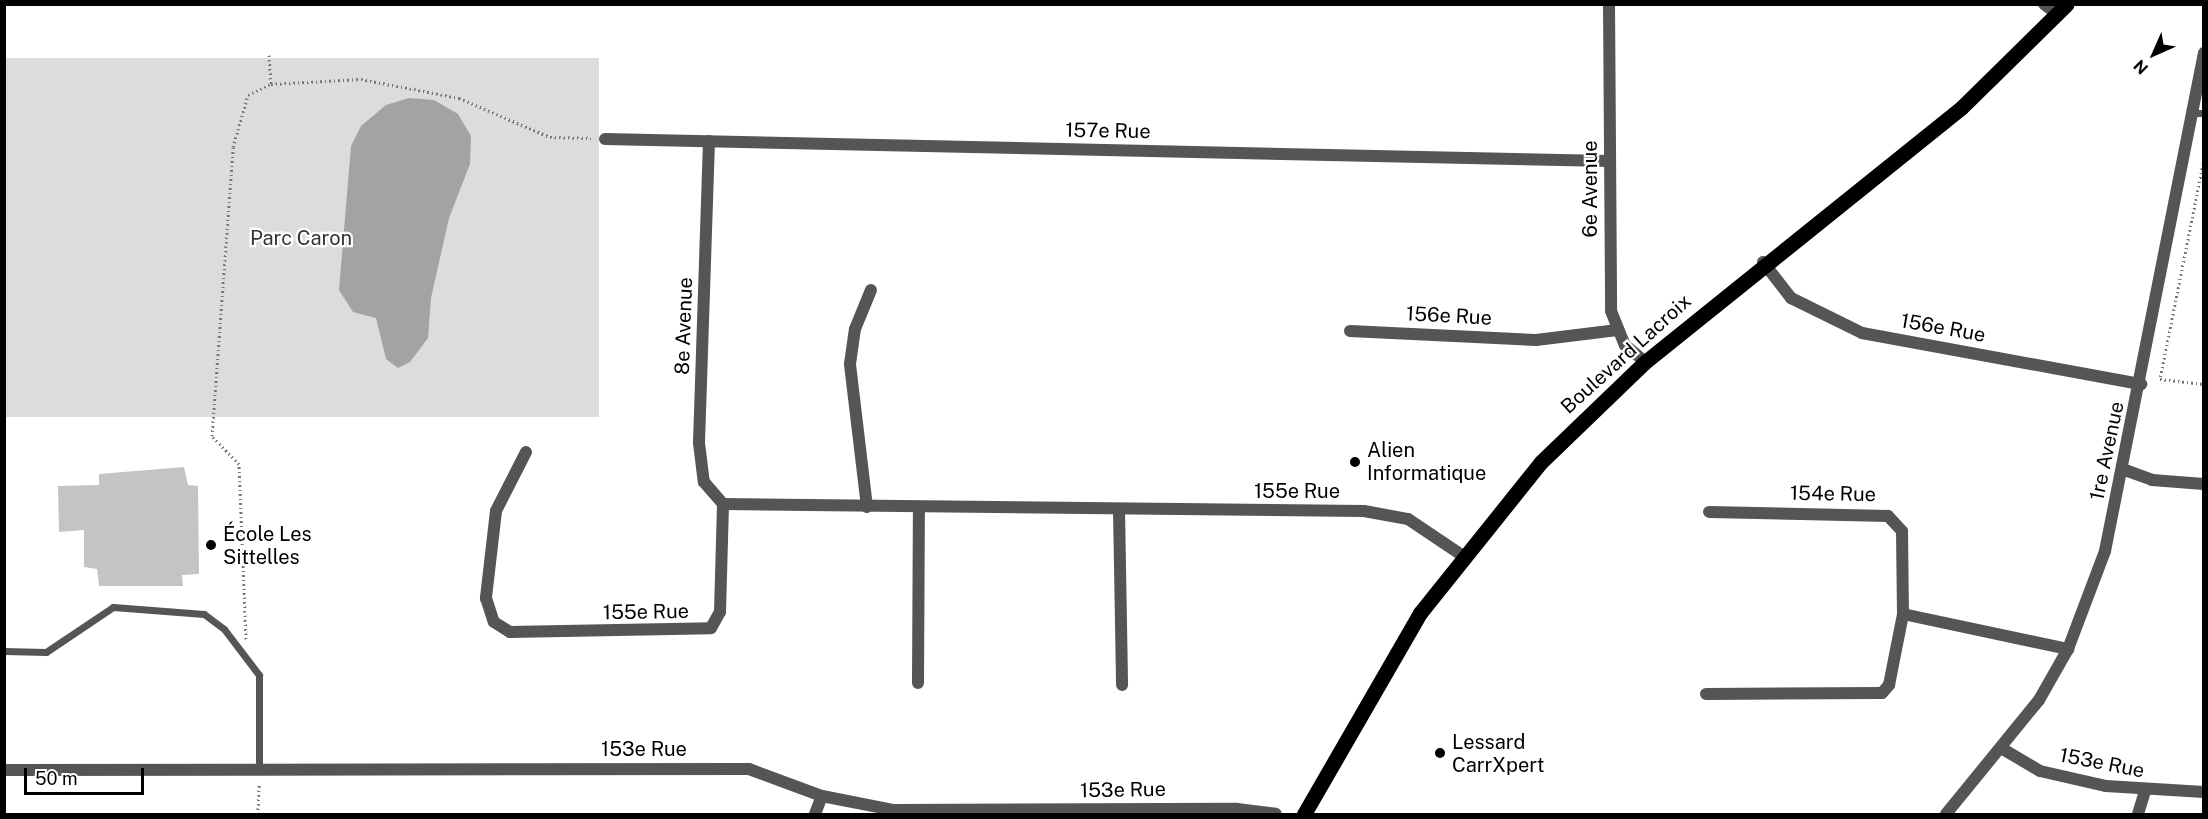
<!DOCTYPE html>
<meta charset="utf-8">
<style>
body{margin:0}
#map{position:relative;width:2208px;height:819px;overflow:hidden;background:#fff;font-family:"Public Sans",sans-serif}
div>[style]{position:absolute}
.green>*{inset:0;background:#dcdcdc;transform-origin:0 0}
.water>*{inset:0;background:#a3a3a3}
.building>*{inset:0;background:#c4c4c4}
.path>*{height:3px;margin-top:-1.5px;transform-origin:0;background:repeating-linear-gradient(90deg,#777 0 1.5px,transparent 0 4.5px)}
.service>*{height:7px;margin:-3.5px;padding:0 3.5px;transform-origin:3.5px;border-radius:3.5px;background:#555}
.minor>*{height:12px;margin:-6px;padding:0 6px;transform-origin:6px;border-radius:6px;background:#555}
.tertiary>*{height:12px;margin:-6px;padding:0 6px;transform-origin:6px;border-radius:6px;background:#555}
.primary>*{height:15px;margin:-7.5px;padding:0 7.5px;transform-origin:7.5px;border-radius:7.5px;background:#000}
.dots>*{width:16px;height:16px;translate:-50% -50%;box-sizing:border-box;border:3px solid #fff;border-radius:50%}
span{translate:-50% -50%;white-space:nowrap;text-align:center;line-height:1.15;-webkit-text-stroke:4.5px #fff;paint-order:stroke}
.street-label{font-size:20px;color:#000}
.park-label{font-size:20px;color:#333}
.poi-label{font-size:20px;color:#000}
.left{translate:0 -50%;text-align:left}
.frame{position:absolute;inset:0;border:6px solid #000;pointer-events:none}
.north{position:absolute;left:2124px;top:24px;width:60px;height:60px;-webkit-text-stroke:4px #fff;paint-order:stroke;rotate:225deg;font-size:16px;font-weight:700;line-height:24px;text-align:center;color:#000}
.north::after{content:'';display:block;margin:auto;width:21px;height:27px;background:#000;clip-path:polygon(50% 0,100% 100%,50% 72%,0 100%)}
.scale{position:absolute;left:24px;top:768px;width:120px;height:27px;box-sizing:border-box;border:3px solid #000;border-top:0;padding-left:8px;font-size:18px;line-height:21px;white-space:nowrap;color:#000;-webkit-text-stroke:4px #fff;paint-order:stroke}
</style>
<div id="map">
<div class="green">
<div style="left:5px;top:58px;width:594px;height:359px"></div>
</div>
<div class="water">
<div style="clip-path:polygon(409px 98px,434px 100px,458px 114px,471px 136px,470px 164px,449px 218px,431px 298px,428px 338px,410px 362px,398px 368px,386px 359px,376px 318px,353px 312px,339px 290px,351px 146px,361px 126px,386px 105px)"></div>
</div>
<div class="building">
<div style="clip-path:polygon(184px 467px,188px 485px,198px 486px,199px 574px,182px 575px,183px 586px,99px 586px,97px 569px,84px 567px,84px 530px,59px 532px,58px 486px,99px 485px,99px 474px)"></div>
</div>
<div class="path">
<div style="left:269px;top:55px;width:29px;rotate:86deg"></div>
<div style="left:2204px;top:159px;width:224px;rotate:101.3deg"></div>
<div style="left:2160px;top:379px;width:44px;rotate:6.5deg"></div>
<div style="left:246px;top:639px;width:175px;rotate:-92.3deg"></div>
<div style="left:239px;top:464px;width:39px;rotate:-134deg"></div>
<div style="left:212px;top:436px;width:290px;rotate:-85.8deg"></div>
<div style="left:233px;top:147px;width:54px;rotate:-73.9deg"></div>
<div style="left:248px;top:95px;width:25px;rotate:-26deg"></div>
<div style="left:271px;top:84px;width:90px;rotate:-3.2deg"></div>
<div style="left:361px;top:79px;width:100px;rotate:11deg"></div>
<div style="left:459px;top:98px;width:99px;rotate:23.2deg"></div>
<div style="left:550px;top:137px;width:41px;rotate:1.4deg"></div>
<div style="left:258px;top:814px;width:31px;rotate:-88deg"></div>
</div>
<div class="service">
<div style="left:2192px;top:113px;width:12px"></div>
<div style="left:4px;top:651px;width:42px;rotate:1.4deg"></div>
<div style="left:46px;top:652px;width:81px;rotate:-33.9deg"></div>
<div style="left:113px;top:607px;width:91px;rotate:4.4deg"></div>
<div style="left:204px;top:614px;width:25px;rotate:37deg"></div>
<div style="left:224px;top:629px;width:58px;rotate:52.7deg"></div>
<div style="left:259px;top:675px;width:95px;rotate:90deg"></div>
</div>
<div class="minor">
<div style="left:1609px;top:4px;width:307px;rotate:89.6deg"></div>
<div style="left:1611px;top:311px;width:37px;rotate:68deg"></div>
<div style="left:1625px;top:345px;width:26px;rotate:40deg"></div>
<div style="left:2044px;top:4px;width:18px;rotate:38deg"></div>
<div style="left:605px;top:139px;width:1004px;rotate:1.26deg"></div>
<div style="left:709px;top:141px;width:302px;rotate:91.9deg"></div>
<div style="left:699px;top:443px;width:39px;rotate:83deg"></div>
<div style="left:704px;top:482px;width:29px;rotate:49deg"></div>
<div style="left:1763px;top:262px;width:46px;rotate:52.1deg"></div>
<div style="left:1791px;top:298px;width:79px;rotate:26.2deg"></div>
<div style="left:1862px;top:333px;width:284px;rotate:10.4deg"></div>
<div style="left:1350px;top:331px;width:186px;rotate:2.8deg"></div>
<div style="left:1536px;top:340px;width:82px;rotate:-7deg"></div>
<div style="left:526px;top:452px;width:66px;rotate:117deg"></div>
<div style="left:496px;top:511px;width:88px;rotate:96.6deg"></div>
<div style="left:486px;top:598px;width:25px;rotate:72deg"></div>
<div style="left:494px;top:622px;width:19px;rotate:32deg"></div>
<div style="left:510px;top:632px;width:201px;rotate:-1.1deg"></div>
<div style="left:711px;top:628px;width:18px;rotate:-61deg"></div>
<div style="left:720px;top:612px;width:108px;rotate:-88.4deg"></div>
<div style="left:2125px;top:470px;width:29px;rotate:20deg"></div>
<div style="left:2152px;top:480px;width:52px;rotate:4.4deg"></div>
<div style="left:723px;top:504px;width:641px;rotate:0.63deg"></div>
<div style="left:1364px;top:511px;width:45px;rotate:10.3deg"></div>
<div style="left:1408px;top:519px;width:66px;rotate:33.9deg"></div>
<div style="left:867px;top:507px;width:144px;rotate:-96.8deg"></div>
<div style="left:850px;top:364px;width:35px;rotate:-82deg"></div>
<div style="left:855px;top:329px;width:42px;rotate:-67.7deg"></div>
<div style="left:1119px;top:509px;width:176px;rotate:89deg"></div>
<div style="left:1903px;top:614px;width:169px;rotate:12deg"></div>
<div style="left:918px;top:683px;width:176px;rotate:-89.7deg"></div>
<div style="left:1706px;top:694px;width:176px;rotate:-0.3deg"></div>
<div style="left:1882px;top:693px;width:11px;rotate:-49deg"></div>
<div style="left:1889px;top:685px;width:72px;rotate:-78.8deg"></div>
<div style="left:1903px;top:614px;width:83px;rotate:-90.7deg"></div>
<div style="left:1902px;top:531px;width:21px;rotate:-133deg"></div>
<div style="left:1888px;top:516px;width:179px;rotate:-178.7deg"></div>
<div style="left:2001px;top:748px;width:45px;rotate:30.5deg"></div>
<div style="left:2040px;top:771px;width:68px;rotate:12.8deg"></div>
<div style="left:2106px;top:786px;width:98px;rotate:3.5deg"></div>
<div style="left:4px;top:770px;width:745px;rotate:-0.08deg"></div>
<div style="left:749px;top:769px;width:78px;rotate:20.3deg"></div>
<div style="left:822px;top:796px;width:72px;rotate:11.2deg"></div>
<div style="left:893px;top:810px;width:344px;rotate:-0.2deg"></div>
<div style="left:1237px;top:809px;width:39px;rotate:7deg"></div>
<div style="left:815px;top:814px;width:19px;rotate:-69deg"></div>
<div style="left:2138px;top:814px;width:24px;rotate:-73deg"></div>
</div>
<div class="tertiary">
<div style="left:1946px;top:814px;width:147px;rotate:-50.8deg"></div>
<div style="left:2039px;top:700px;width:59px;rotate:-60.4deg"></div>
<div style="left:2068px;top:649px;width:105px;rotate:-69.3deg"></div>
<div style="left:2105px;top:551px;width:508px;rotate:-78.76deg"></div>
</div>
<div class="primary">
<div style="left:1304px;top:814px;width:232px;rotate:-60deg"></div>
<div style="left:1420px;top:613px;width:193px;rotate:-51.3deg"></div>
<div style="left:1541px;top:462px;width:144px;rotate:-43.9deg"></div>
<div style="left:1645px;top:362px;width:405px;rotate:-38.8deg"></div>
<div style="left:1961px;top:108px;width:148px;rotate:-44.5deg"></div>
</div>
<div class="dots">
<div style="left:1355px;top:462px;background:#000"></div>
<div style="left:211px;top:545px;background:#000"></div>
<div style="left:1440px;top:753px;background:#000"></div>
</div>
<div class="street-label">
<span style="left:1108px;top:131px;rotate:1deg">157e Rue</span>
<span style="left:1590px;top:189px;rotate:-90deg">6e Avenue</span>
<span style="left:1449px;top:316px;rotate:3deg">156e Rue</span>
<span style="left:684px;top:326px;rotate:-88deg">8e Avenue</span>
<span style="left:1943px;top:328px;rotate:10deg">156e Rue</span>
<span style="left:1626px;top:354px;rotate:-42deg">Boulevard Lacroix</span>
<span style="left:2107px;top:451px;rotate:-78deg">1re Avenue</span>
<span style="left:1297px;top:491px">155e Rue</span>
<span style="left:1833px;top:494px;rotate:1deg">154e Rue</span>
<span style="left:646px;top:612px;rotate:-1deg">155e Rue</span>
<span style="left:644px;top:749px">153e Rue</span>
<span style="left:2102px;top:763px;rotate:11deg">153e Rue</span>
<span style="left:1123px;top:790px;rotate:-1deg">153e Rue</span>
</div>
<div class="park-label">
<span style="left:301px;top:238px">Parc Caron</span>
</div>
<div class="poi-label">
<span class="left" style="left:1367px;top:462px">Alien<br>Informatique</span>
<span class="left" style="left:223px;top:546px">École Les<br>Sittelles</span>
<span class="left" style="left:1452px;top:754px">Lessard<br>CarrXpert</span>
</div>
<div class="frame"></div>
<div class="north">N</div>
<div class="scale">50 m</div>
</div>
